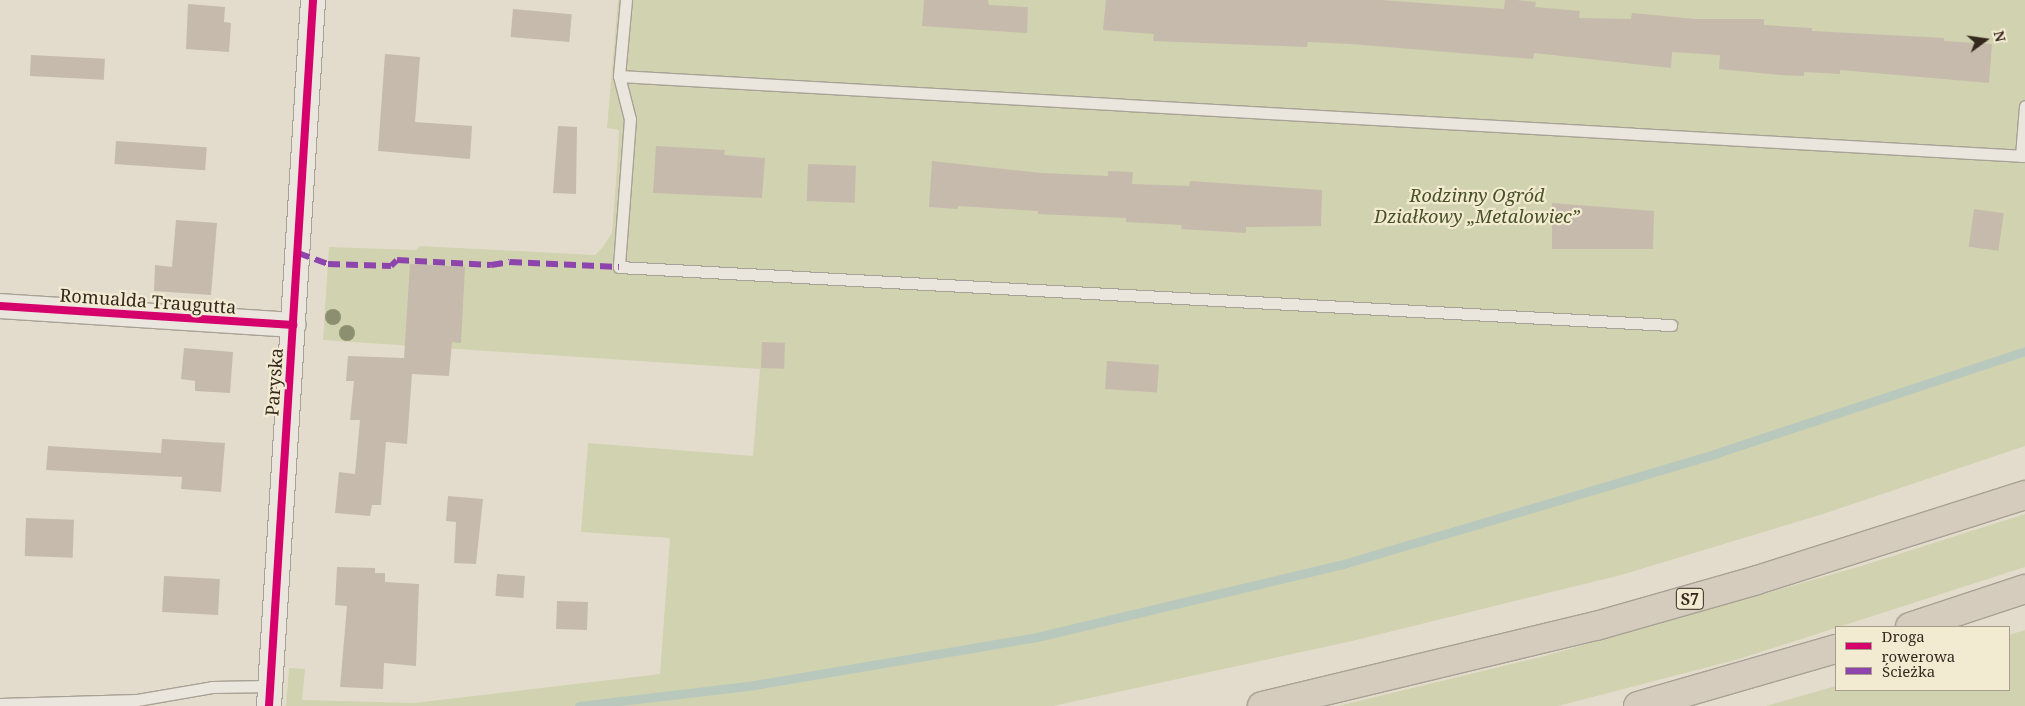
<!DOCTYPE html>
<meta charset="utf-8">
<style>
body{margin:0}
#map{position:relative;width:2025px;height:706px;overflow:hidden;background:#e3dccc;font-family:"Noto Serif",serif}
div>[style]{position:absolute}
.green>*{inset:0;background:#d1d2af}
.stream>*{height:9px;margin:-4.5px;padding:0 4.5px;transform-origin:4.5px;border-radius:4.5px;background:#b8c8bd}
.building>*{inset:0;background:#c6baad;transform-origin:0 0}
.roads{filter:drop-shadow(1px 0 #a8a195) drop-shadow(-1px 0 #a8a195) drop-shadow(0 1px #a8a195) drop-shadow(0 -1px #a8a195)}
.lane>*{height:11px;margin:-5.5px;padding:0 5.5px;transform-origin:5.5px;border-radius:5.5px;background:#ebe6dd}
.street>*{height:24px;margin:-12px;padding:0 12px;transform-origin:12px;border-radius:12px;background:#ebe6dd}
.highway>*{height:28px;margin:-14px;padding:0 14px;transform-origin:14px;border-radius:14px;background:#d5ccbd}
.quiet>*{height:6px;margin-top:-3px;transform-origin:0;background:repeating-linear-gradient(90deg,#8e44ad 0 12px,transparent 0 18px)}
.cycleway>*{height:8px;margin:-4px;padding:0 4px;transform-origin:4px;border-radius:4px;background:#d6006c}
.trees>*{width:16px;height:16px;margin:-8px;border-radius:50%;background:#8d9070}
span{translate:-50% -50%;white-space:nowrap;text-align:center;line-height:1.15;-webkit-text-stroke:4.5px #f3ead2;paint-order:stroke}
.shield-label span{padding:1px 4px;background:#f3ead2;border:1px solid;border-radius:4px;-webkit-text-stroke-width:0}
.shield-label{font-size:16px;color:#35291e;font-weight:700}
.park-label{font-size:18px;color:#465125;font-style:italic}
.street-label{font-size:18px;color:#35291e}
.legend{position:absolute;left:1835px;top:626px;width:175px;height:65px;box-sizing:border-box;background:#f3ead2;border:1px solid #a79d8a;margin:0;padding:6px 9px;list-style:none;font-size:15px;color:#35291e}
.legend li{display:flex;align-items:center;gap:10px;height:25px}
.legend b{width:25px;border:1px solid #a79d8a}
.north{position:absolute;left:1960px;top:15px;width:50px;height:50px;-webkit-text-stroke:4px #f3ead2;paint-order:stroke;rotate:76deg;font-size:14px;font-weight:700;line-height:20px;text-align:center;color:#35291e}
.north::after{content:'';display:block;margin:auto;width:18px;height:22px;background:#35291e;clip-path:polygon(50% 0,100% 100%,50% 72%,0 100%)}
</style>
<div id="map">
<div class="green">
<div style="clip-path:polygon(618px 0,2025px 0,2025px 446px,1823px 514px,1621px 575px,1352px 641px,1053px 706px,286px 706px,289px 668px,305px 669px,302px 700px,414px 703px,660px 674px,670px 538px,581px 532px,588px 443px,753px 456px,760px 369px,323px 340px,329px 247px,416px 250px,420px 246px,595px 255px,602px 248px,612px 233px,617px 168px,619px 130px,607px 128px)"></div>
<div style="clip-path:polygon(2025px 514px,2025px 567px,1739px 659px,1558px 706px,1338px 706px,1541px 657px,1858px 567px)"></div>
<div style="clip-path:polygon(2025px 630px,2025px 706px,1766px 706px,1836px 686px,1836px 690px,2009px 690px,2009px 635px)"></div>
</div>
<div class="stream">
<div style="left:579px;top:706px;width:176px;rotate:-6.8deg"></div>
<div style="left:754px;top:685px;width:287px;rotate:-9.6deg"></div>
<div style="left:1037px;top:637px;width:311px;rotate:-13.4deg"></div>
<div style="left:1340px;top:565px;width:393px;rotate:-16.5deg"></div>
<div style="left:1717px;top:453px;width:324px;rotate:-18.3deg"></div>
</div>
<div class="building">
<div style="clip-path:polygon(924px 0,988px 0,989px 5px,1028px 7px,1027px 33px,922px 26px)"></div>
<div style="clip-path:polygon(1106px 0,1380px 0,1504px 9px,1505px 0,1517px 0,1536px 2px,1535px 7px,1580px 11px,1579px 18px,1631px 19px,1632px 13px,1696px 19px,1764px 19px,1764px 25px,1812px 28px,1812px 31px,1944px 38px,1944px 41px,1992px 44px,1989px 83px,1840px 70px,1840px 74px,1804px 72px,1804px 76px,1780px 75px,1719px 69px,1720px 55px,1672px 52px,1671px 68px,1534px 53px,1533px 59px,1351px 44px,1308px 42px,1307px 47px,1153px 41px,1154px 34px,1103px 30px)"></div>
<div style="clip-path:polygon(188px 4px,225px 7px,224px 22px,231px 23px,229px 52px,186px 49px)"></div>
<div style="left:513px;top:9px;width:59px;height:28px;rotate:5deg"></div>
<div style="clip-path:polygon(385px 54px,420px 57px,415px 122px,472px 126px,470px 159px,378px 151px)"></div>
<div style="left:31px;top:55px;width:74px;height:21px;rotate:3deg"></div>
<div style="clip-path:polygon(558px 126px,577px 127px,576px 194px,553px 193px)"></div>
<div style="left:116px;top:141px;width:91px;height:23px;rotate:4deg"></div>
<div style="clip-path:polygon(656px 146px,725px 150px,724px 155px,765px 158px,762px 198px,653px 193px)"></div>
<div style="clip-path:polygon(932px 161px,1042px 173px,1108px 176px,1108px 171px,1133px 172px,1132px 184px,1189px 186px,1190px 181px,1322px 190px,1321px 226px,1246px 227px,1246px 233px,1181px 229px,1182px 225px,1126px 222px,1126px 218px,1038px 214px,1038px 211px,958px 206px,958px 209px,929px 207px)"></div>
<div style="left:808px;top:164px;width:48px;height:37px;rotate:2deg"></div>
<div style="clip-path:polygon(1552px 203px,1654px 211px,1653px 249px,1552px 249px)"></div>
<div style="left:1974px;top:209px;width:30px;height:38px;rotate:8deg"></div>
<div style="clip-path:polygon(176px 220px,217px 223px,211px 295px,154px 291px,155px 265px,172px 267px)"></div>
<div style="clip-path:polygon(410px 264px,465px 267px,461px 343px,452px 342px,449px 376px,412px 374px,407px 444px,386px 442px,381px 505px,372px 505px,370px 516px,335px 513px,339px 472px,355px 474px,360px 420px,350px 420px,354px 381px,346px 381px,348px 356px,404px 358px)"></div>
<div style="left:762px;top:342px;width:23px;height:26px;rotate:2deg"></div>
<div style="clip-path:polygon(184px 348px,233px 352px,230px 393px,195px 391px,195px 381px,181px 379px)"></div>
<div style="left:1107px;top:361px;width:52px;height:28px;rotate:4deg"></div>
<div style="clip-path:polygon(162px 439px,225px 443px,221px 492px,181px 489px,182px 477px,46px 470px,48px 446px,161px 453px)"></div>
<div style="clip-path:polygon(448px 496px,483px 499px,476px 564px,454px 563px,456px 522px,446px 521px)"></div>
<div style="left:26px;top:518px;width:48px;height:38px;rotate:2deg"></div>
<div style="clip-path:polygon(337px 567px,375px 568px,375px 573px,385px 573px,385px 582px,419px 584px,416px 666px,384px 663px,383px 689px,340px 687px,347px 606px,335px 605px)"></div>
<div style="left:497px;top:574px;width:28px;height:22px;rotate:4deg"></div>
<div style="left:164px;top:576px;width:56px;height:36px;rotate:3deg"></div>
<div style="left:557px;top:601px;width:31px;height:28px;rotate:2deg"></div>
</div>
<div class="roads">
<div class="lane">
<div style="left:626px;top:0;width:76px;rotate:95.3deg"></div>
<div style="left:619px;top:76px;width:44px;rotate:75.7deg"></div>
<div style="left:630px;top:119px;width:148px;rotate:94.3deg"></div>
<div style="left:619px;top:267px;width:1054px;rotate:3.16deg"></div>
<div style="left:619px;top:76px;width:1408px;rotate:3.26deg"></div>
<div style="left:2021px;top:156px;width:50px;rotate:-85.4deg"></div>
<div style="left:0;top:704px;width:137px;rotate:-1.7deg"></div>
<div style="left:137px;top:700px;width:76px;rotate:-9.8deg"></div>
<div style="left:212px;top:687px;width:58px;rotate:-1deg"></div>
</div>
<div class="street">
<div style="left:0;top:306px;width:294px;rotate:3.7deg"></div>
<div style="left:269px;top:706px;width:707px;rotate:-86.43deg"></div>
</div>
<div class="highway">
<div style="left:1910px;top:627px;width:121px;rotate:-18.3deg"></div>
<div style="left:1262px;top:706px;width:343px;rotate:-13.5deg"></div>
<div style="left:1596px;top:626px;width:167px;rotate:-15.9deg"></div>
<div style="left:1757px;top:580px;width:281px;rotate:-17.6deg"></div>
<div style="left:1638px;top:706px;width:206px;rotate:-16.1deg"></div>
</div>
</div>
<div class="quiet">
<div style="left:298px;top:253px;width:32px;rotate:20deg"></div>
<div style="left:328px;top:264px;width:63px;rotate:1.8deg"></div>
<div style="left:391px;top:266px;width:8px;rotate:-45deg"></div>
<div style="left:397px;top:260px;width:94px;rotate:3deg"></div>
<div style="left:491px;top:265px;width:19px;rotate:-9deg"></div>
<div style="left:510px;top:262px;width:109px;rotate:2.6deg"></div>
</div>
<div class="cycleway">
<div style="left:0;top:306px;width:294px;rotate:3.7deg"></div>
<div style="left:269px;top:706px;width:707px;rotate:-86.43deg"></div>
</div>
<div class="trees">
<div style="left:333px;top:317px"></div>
<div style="left:347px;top:333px"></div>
</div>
<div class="shield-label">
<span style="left:1690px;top:599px">S7</span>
</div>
<div class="park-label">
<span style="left:1477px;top:206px">Rodzinny Ogród<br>Działkowy „Metalowiec”</span>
</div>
<div class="street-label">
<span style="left:148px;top:301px;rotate:4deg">Romualda Traugutta</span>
<span style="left:274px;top:382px;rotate:-86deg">Paryska</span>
</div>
<ul class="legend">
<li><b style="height:6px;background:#d6006c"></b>Droga rowerowa</li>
<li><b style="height:6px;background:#8e44ad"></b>Ścieżka</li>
</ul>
<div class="north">N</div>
</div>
